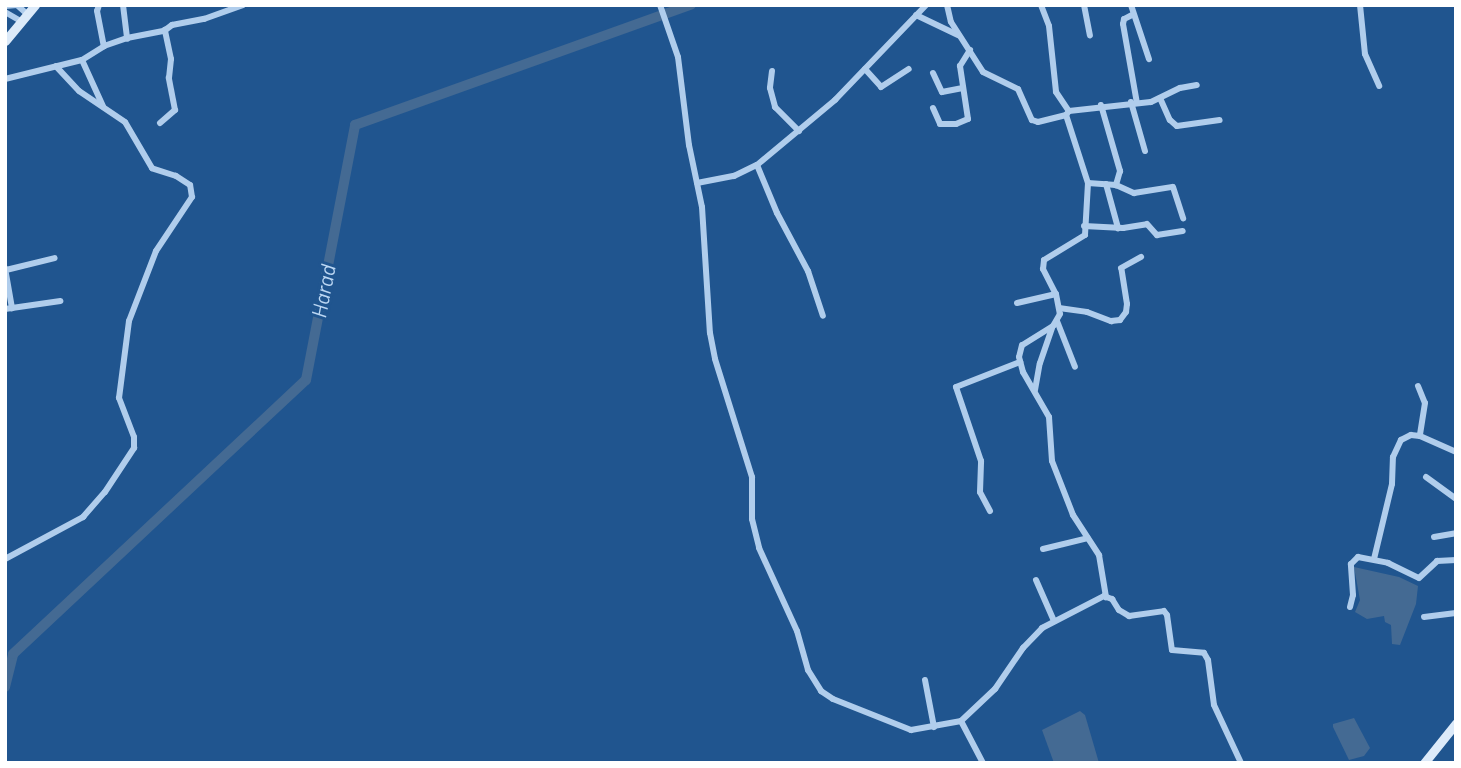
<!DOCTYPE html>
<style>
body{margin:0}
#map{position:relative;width:1461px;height:768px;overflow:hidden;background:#20558f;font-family:Barlow,sans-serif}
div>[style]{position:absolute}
.water>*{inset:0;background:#446a93}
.river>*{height:10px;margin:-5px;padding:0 5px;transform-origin:5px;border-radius:5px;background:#446a93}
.street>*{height:6px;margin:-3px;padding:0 3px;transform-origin:3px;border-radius:3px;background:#b0cdec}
.secondary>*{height:9px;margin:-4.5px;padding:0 4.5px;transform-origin:4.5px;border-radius:4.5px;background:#dceaf9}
span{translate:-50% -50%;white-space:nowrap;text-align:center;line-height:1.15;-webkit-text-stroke:6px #20558f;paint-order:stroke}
.water-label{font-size:21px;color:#bcd7f3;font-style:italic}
.frame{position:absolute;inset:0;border:7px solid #fff;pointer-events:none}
</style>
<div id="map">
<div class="water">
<div style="clip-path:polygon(1354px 567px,1399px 577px,1418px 586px,1416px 604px,1400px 645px,1392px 644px,1391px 625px,1385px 622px,1384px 616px,1367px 619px,1355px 612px,1360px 600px)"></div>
<div style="clip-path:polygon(1080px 711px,1085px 715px,1099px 763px,1054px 763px,1042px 730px)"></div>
<div style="clip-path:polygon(1354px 718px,1370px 748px,1364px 756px,1349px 760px,1333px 727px,1333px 724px)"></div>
</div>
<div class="river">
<div style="left:5px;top:687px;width:34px;rotate:-76deg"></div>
<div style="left:13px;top:654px;width:401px;rotate:-43.1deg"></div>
<div style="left:306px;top:380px;width:260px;rotate:-79.1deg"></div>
<div style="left:355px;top:125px;width:357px;rotate:-19.7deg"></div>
</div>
<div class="street">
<div style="left:99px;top:5px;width:6px;rotate:108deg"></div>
<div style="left:97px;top:11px;width:36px;rotate:79deg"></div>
<div style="left:123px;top:5px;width:34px;rotate:83deg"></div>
<div style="left:660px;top:5px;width:55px;rotate:70.9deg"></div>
<div style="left:678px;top:57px;width:89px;rotate:82.9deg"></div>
<div style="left:689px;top:145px;width:63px;rotate:78.2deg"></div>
<div style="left:702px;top:207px;width:126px;rotate:86.4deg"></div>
<div style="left:710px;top:333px;width:26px;rotate:79deg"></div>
<div style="left:715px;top:359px;width:124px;rotate:72.6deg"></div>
<div style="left:752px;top:477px;width:42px;rotate:90deg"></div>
<div style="left:752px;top:519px;width:30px;rotate:76deg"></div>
<div style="left:759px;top:548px;width:91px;rotate:65.4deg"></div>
<div style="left:797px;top:631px;width:41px;rotate:74.2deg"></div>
<div style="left:808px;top:670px;width:25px;rotate:58deg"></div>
<div style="left:821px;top:691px;width:14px;rotate:34deg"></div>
<div style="left:833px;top:699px;width:84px;rotate:21.7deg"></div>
<div style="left:911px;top:730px;width:51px;rotate:-10.2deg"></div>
<div style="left:961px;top:721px;width:47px;rotate:-43.3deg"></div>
<div style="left:995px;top:689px;width:50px;rotate:-55.7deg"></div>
<div style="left:1023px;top:648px;width:28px;rotate:-46deg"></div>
<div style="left:1042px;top:628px;width:70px;rotate:-27.3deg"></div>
<div style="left:1104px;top:596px;width:9px;rotate:21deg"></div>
<div style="left:1112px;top:599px;width:13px;rotate:58deg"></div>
<div style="left:1119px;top:610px;width:12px;rotate:31deg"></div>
<div style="left:1129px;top:616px;width:35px;rotate:-8deg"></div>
<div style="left:1164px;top:611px;width:5px;rotate:53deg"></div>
<div style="left:1167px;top:615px;width:35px;rotate:82deg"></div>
<div style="left:1172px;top:650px;width:32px;rotate:5deg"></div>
<div style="left:1204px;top:653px;width:8px;rotate:60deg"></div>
<div style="left:1208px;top:660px;width:45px;rotate:82.4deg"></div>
<div style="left:1214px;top:705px;width:64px;rotate:65deg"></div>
<div style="left:947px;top:5px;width:17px;rotate:77deg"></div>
<div style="left:951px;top:22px;width:59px;rotate:57.4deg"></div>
<div style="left:983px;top:72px;width:39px;rotate:26deg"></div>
<div style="left:1018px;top:89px;width:34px;rotate:66deg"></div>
<div style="left:1032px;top:120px;width:6px;rotate:18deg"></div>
<div style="left:1038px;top:122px;width:29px;rotate:-14deg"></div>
<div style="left:1041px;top:5px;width:22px;rotate:69deg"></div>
<div style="left:1049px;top:26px;width:66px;rotate:83.9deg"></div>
<div style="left:1056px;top:92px;width:23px;rotate:56deg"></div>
<div style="left:1069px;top:111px;width:82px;rotate:-6.3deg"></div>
<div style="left:1151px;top:102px;width:32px;rotate:-26deg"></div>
<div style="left:1180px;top:88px;width:17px;rotate:-10deg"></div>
<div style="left:1084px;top:5px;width:31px;rotate:79deg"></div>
<div style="left:1131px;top:5px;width:57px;rotate:71.6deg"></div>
<div style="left:1360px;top:5px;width:49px;rotate:84.2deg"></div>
<div style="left:1365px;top:54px;width:35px;rotate:66deg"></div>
<div style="left:5px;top:6px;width:12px;rotate:-5deg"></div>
<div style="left:17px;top:5px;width:15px;rotate:42deg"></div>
<div style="left:5px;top:12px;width:20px;rotate:30deg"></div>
<div style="left:916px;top:15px;width:47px;rotate:25.5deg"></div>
<div style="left:1132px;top:15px;width:9px;rotate:153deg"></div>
<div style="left:1124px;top:19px;width:5px;rotate:101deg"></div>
<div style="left:1123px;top:24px;width:80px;rotate:80deg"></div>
<div style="left:82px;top:60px;width:51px;rotate:65.5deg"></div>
<div style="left:865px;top:69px;width:24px;rotate:48deg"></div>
<div style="left:881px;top:87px;width:33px;rotate:-33deg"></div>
<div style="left:772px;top:71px;width:17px;rotate:97deg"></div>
<div style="left:770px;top:88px;width:20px;rotate:75deg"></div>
<div style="left:775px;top:107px;width:34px;rotate:45deg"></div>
<div style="left:933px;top:73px;width:21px;rotate:65deg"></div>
<div style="left:942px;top:92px;width:21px;rotate:-11deg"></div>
<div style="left:5px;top:79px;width:79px;rotate:-13.9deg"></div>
<div style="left:82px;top:60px;width:26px;rotate:-32deg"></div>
<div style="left:104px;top:46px;width:24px;rotate:-19deg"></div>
<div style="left:127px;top:38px;width:38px;rotate:-11deg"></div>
<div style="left:164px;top:31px;width:10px;rotate:-37deg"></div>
<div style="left:172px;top:25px;width:33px;rotate:-11deg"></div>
<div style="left:204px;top:19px;width:41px;rotate:-19.7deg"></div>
<div style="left:1160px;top:98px;width:24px;rotate:66deg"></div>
<div style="left:1170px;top:120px;width:9px;rotate:41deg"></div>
<div style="left:1177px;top:126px;width:43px;rotate:-7.9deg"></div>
<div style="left:1131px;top:102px;width:51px;rotate:74.1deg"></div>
<div style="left:1101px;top:105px;width:69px;rotate:73.9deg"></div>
<div style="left:1120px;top:171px;width:15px;rotate:106deg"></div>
<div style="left:933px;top:108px;width:17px;rotate:66deg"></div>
<div style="left:940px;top:124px;width:16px"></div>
<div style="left:956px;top:124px;width:13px;rotate:-23deg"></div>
<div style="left:968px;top:119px;width:54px;rotate:-98.6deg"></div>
<div style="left:960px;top:66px;width:19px;rotate:-58deg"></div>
<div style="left:1069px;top:111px;width:5px;rotate:127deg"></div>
<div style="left:1066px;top:115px;width:71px;rotate:72.1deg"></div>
<div style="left:1088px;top:183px;width:52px;rotate:93.3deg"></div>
<div style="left:1085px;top:235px;width:48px;rotate:148.6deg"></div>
<div style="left:1044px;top:260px;width:9px;rotate:96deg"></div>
<div style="left:1043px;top:269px;width:28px;rotate:63deg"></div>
<div style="left:1056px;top:294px;width:20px;rotate:79deg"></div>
<div style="left:1060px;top:314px;width:14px;rotate:120deg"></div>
<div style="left:1053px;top:326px;width:36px;rotate:148deg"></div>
<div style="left:1022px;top:345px;width:12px;rotate:104deg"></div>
<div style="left:1019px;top:357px;width:16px;rotate:75deg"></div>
<div style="left:1023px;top:372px;width:52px;rotate:60deg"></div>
<div style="left:1049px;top:417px;width:44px;rotate:86.1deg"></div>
<div style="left:1052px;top:461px;width:58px;rotate:68.7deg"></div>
<div style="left:1073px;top:515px;width:48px;rotate:57deg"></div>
<div style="left:1099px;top:555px;width:43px;rotate:80.5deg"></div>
<div style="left:160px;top:123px;width:20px;rotate:-41deg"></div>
<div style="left:175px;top:110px;width:33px;rotate:-101deg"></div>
<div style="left:169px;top:78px;width:19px;rotate:-84deg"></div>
<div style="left:171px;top:59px;width:30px;rotate:-102deg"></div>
<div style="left:757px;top:165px;width:52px;rotate:67.4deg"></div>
<div style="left:777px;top:213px;width:66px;rotate:61.9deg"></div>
<div style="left:808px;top:271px;width:47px;rotate:71.6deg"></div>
<div style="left:697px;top:183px;width:38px;rotate:-11deg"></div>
<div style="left:734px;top:176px;width:25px;rotate:-26deg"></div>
<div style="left:757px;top:165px;width:102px;rotate:-39.8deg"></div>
<div style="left:835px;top:100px;width:132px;rotate:-46.2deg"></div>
<div style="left:1088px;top:183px;width:28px;rotate:4deg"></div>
<div style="left:1116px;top:185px;width:20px;rotate:24deg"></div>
<div style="left:1134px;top:193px;width:39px;rotate:-9deg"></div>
<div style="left:1173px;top:187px;width:33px;rotate:72deg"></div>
<div style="left:1106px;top:184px;width:46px;rotate:74.7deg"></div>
<div style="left:1084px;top:226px;width:39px;rotate:3deg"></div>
<div style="left:1123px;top:228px;width:24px;rotate:-9deg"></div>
<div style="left:1147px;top:224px;width:15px;rotate:48deg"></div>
<div style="left:1157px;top:235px;width:26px;rotate:-9deg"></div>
<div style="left:5px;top:268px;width:41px;rotate:80.1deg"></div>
<div style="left:6px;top:270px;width:50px;rotate:-13.8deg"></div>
<div style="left:1017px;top:303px;width:40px;rotate:-13deg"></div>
<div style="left:1059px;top:308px;width:28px;rotate:8deg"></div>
<div style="left:1087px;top:312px;width:26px;rotate:21deg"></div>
<div style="left:1111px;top:321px;width:9px;rotate:-6deg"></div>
<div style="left:1120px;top:320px;width:10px;rotate:-53deg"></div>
<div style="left:1126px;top:312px;width:8px;rotate:-83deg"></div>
<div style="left:1127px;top:304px;width:36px;rotate:-99deg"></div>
<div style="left:1121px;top:268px;width:23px;rotate:-29deg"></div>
<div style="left:5px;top:309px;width:56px;rotate:-8.3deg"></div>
<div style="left:1057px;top:321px;width:49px;rotate:68.6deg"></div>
<div style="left:1418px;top:386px;width:18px;rotate:68deg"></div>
<div style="left:1425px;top:403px;width:33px;rotate:99deg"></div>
<div style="left:1035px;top:390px;width:27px;rotate:-80deg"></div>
<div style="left:1040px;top:363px;width:37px;rotate:-71deg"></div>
<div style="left:1426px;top:477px;width:37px;rotate:36deg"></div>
<div style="left:990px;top:511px;width:21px;rotate:-118deg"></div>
<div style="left:980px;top:492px;width:31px;rotate:-88deg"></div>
<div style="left:981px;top:461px;width:78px;rotate:-108.7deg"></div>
<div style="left:956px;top:387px;width:69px;rotate:-21.3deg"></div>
<div style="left:1434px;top:537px;width:22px;rotate:-10deg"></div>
<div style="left:1043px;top:549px;width:46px;rotate:-13.7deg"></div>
<div style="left:5px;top:559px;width:89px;rotate:-28.3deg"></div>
<div style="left:83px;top:517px;width:33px;rotate:-49deg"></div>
<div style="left:105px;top:492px;width:53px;rotate:-56.6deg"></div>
<div style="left:134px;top:448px;width:11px;rotate:-90deg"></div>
<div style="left:134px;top:437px;width:42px;rotate:-111deg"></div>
<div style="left:119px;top:398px;width:78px;rotate:-82.6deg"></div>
<div style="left:129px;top:321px;width:75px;rotate:-68.9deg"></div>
<div style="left:156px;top:251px;width:65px;rotate:-56.3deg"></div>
<div style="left:192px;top:197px;width:12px;rotate:-99deg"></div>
<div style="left:190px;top:185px;width:17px;rotate:-147deg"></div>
<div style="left:176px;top:176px;width:25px;rotate:-162deg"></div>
<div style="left:152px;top:168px;width:53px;rotate:-120.4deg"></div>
<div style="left:125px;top:122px;width:55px;rotate:-146deg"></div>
<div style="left:79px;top:91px;width:34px;rotate:-133deg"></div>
<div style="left:1374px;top:559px;width:77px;rotate:-76.5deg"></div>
<div style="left:1392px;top:484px;width:27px;rotate:-88deg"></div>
<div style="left:1393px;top:457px;width:19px;rotate:-65deg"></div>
<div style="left:1401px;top:440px;width:11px;rotate:-27deg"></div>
<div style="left:1411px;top:435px;width:9px;rotate:6deg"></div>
<div style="left:1420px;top:436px;width:39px;rotate:24deg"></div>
<div style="left:1036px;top:580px;width:45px;rotate:66.3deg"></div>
<div style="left:1350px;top:607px;width:12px;rotate:-76deg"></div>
<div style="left:1353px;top:595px;width:31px;rotate:-94deg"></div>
<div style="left:1351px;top:564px;width:10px;rotate:-45deg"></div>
<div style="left:1358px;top:557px;width:31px;rotate:11deg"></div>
<div style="left:1388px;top:563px;width:34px;rotate:26deg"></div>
<div style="left:1419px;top:578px;width:25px;rotate:-43deg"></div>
<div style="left:1437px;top:561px;width:19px;rotate:-3deg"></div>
<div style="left:1424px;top:617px;width:32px;rotate:-7deg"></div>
<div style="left:925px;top:680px;width:48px;rotate:79.2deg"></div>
<div style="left:961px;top:721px;width:47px;rotate:62.4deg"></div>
</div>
<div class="secondary">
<div style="left:5px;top:41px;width:47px;rotate:-50.2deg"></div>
<div style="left:1424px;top:763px;width:51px;rotate:-51.3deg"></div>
</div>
<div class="water-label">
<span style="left:323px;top:291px;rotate:-79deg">Harad</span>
</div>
<div class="frame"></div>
</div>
